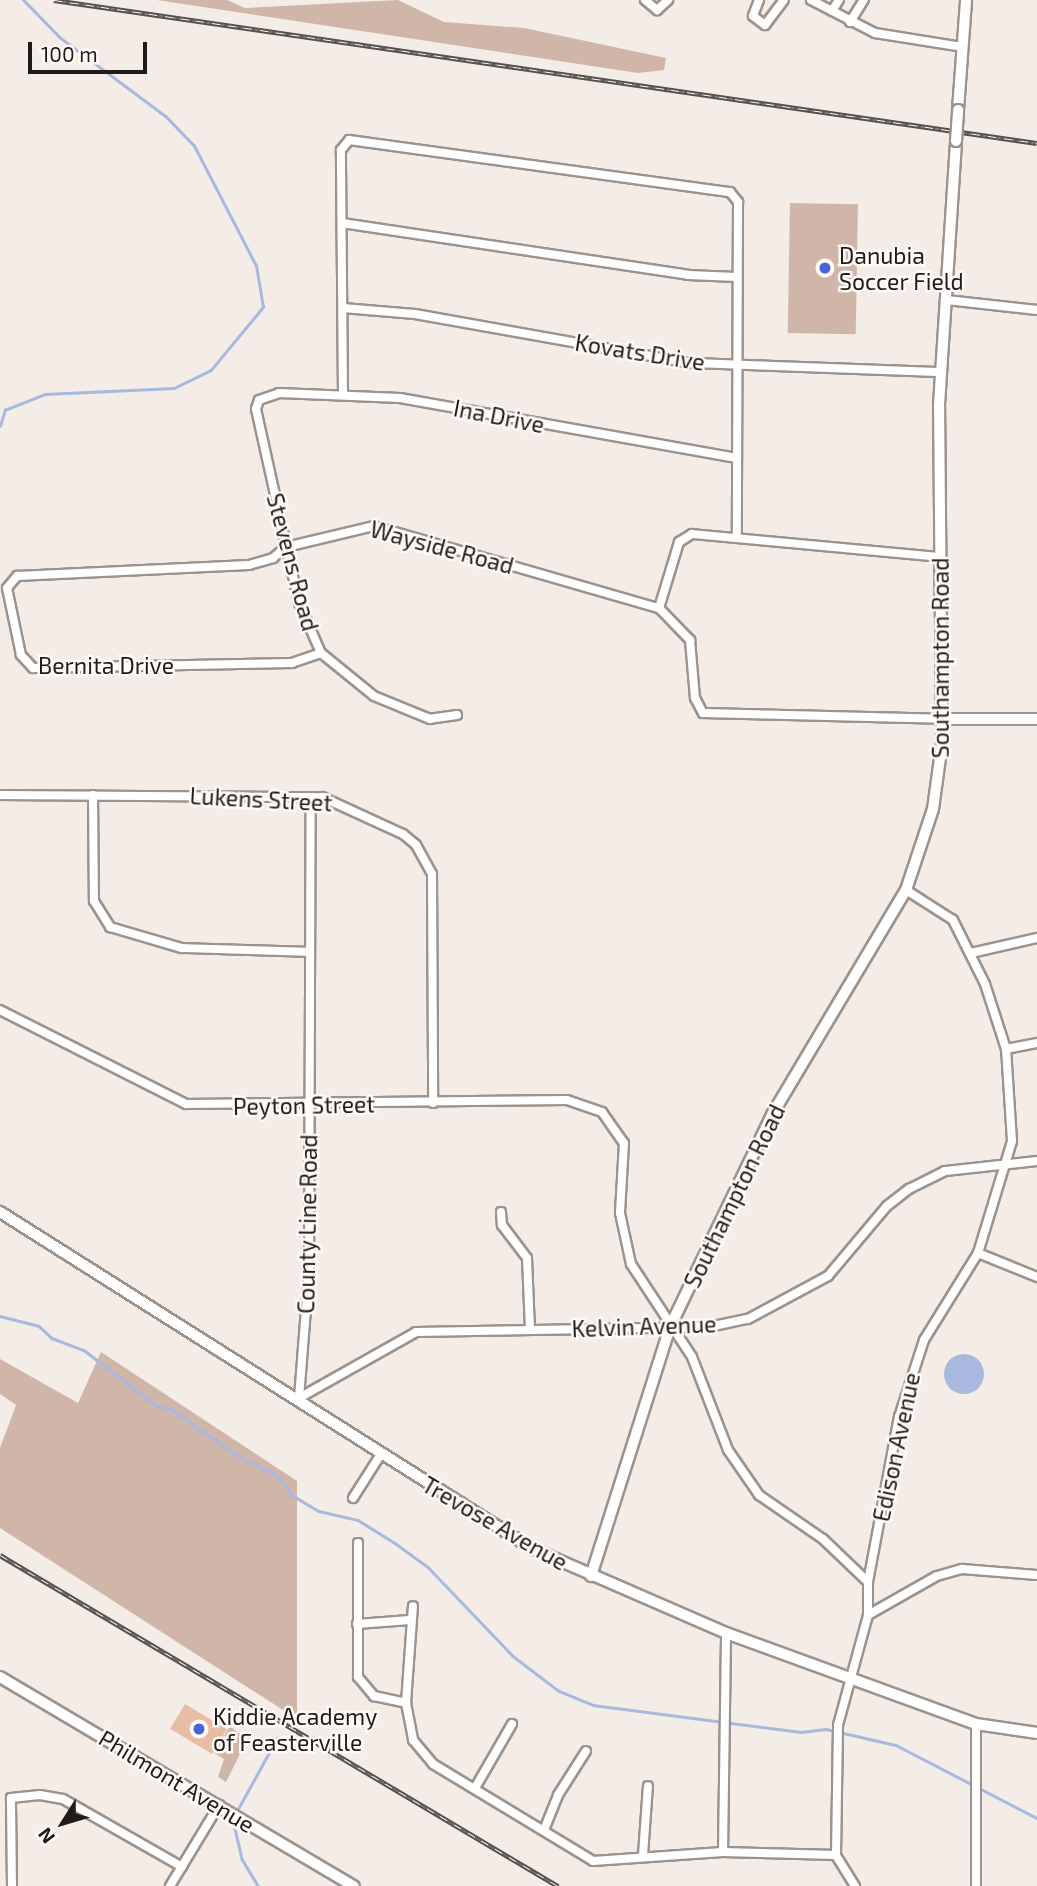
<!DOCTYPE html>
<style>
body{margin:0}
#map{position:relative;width:1037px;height:1886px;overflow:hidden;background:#f4ece7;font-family:"Exo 2",sans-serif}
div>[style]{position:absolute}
.green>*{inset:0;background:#d0b6a8;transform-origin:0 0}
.water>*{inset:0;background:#a8b8df}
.round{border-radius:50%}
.stream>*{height:2.5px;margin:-1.25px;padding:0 1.25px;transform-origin:1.25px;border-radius:1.25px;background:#a8b8df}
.building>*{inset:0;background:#e8bda5;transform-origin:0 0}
.roads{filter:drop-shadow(2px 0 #9a938e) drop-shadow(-2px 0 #9a938e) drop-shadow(0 2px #9a938e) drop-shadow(0 -2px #9a938e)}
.minor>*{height:8px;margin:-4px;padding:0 4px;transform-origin:4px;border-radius:4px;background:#fff}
.tertiary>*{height:10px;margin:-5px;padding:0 5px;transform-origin:5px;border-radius:5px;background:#fff}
.secondary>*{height:10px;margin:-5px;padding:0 5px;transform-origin:5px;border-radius:5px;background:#fff}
.rail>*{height:5px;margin-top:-2.5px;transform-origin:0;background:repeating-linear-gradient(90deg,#fffaf7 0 8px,#55514e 0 16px);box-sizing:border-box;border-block:2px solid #55514e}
.bridges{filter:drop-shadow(2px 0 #9a938e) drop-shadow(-2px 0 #9a938e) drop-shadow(0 2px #9a938e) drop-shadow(0 -2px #9a938e)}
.tertiary-bridge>*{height:10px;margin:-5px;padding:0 5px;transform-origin:5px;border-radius:5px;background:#fff}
.dots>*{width:19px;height:19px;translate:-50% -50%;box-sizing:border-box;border:4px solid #fffaf7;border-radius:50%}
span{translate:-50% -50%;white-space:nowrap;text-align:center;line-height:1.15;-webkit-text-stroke:5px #fffaf7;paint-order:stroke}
.poi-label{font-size:23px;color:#1e1b19}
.left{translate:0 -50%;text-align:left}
.street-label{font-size:23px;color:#1e1b19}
.north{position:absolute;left:28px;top:1788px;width:70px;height:70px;-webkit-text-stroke:5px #fffaf7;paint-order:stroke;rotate:233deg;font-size:19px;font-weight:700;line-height:28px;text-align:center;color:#1e1b19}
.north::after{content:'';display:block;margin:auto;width:24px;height:32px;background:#1e1b19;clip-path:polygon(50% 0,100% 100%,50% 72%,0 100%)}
.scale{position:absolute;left:28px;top:42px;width:119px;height:32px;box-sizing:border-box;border:4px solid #1e1b19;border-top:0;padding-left:9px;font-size:21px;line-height:24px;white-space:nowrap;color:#1e1b19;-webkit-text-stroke:5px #fffaf7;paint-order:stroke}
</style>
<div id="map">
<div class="green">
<div style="clip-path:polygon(157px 0,227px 0,245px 8px,398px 0,444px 22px,524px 28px,666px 58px,664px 70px,638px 73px)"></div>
<div style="left:790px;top:203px;width:68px;height:130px;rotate:1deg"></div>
<div style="clip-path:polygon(101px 1352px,297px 1481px,297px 1719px,0 1528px,0 1448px,16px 1405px,0 1394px,0 1359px,78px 1403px)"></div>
<div style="clip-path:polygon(230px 1726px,247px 1740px,226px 1782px,218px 1777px,224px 1759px,214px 1753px)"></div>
</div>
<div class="water">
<div class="round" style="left:944px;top:1354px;width:40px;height:40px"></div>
</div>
<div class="stream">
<div style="left:0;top:426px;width:17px;rotate:-73deg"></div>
<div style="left:5px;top:410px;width:43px;rotate:-21.8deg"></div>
<div style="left:45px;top:394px;width:129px;rotate:-2.7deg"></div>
<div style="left:174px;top:388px;width:41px;rotate:-25.9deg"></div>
<div style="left:211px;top:370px;width:82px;rotate:-50.5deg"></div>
<div style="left:263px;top:307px;width:42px;rotate:-99.7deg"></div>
<div style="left:256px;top:266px;width:135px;rotate:-117.3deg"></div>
<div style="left:194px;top:146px;width:40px;rotate:-134deg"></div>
<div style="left:166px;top:117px;width:132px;rotate:-143.3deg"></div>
<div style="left:60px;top:38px;width:53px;rotate:-134.2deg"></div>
<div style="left:0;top:1316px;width:40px;rotate:14.4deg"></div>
<div style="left:39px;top:1326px;width:18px;rotate:43deg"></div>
<div style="left:52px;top:1338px;width:34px;rotate:21deg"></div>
<div style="left:84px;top:1350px;width:92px;rotate:37.5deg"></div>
<div style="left:157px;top:1406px;width:14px;rotate:12deg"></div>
<div style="left:171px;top:1409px;width:84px;rotate:34.8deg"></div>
<div style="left:240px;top:1457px;width:43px;rotate:26deg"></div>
<div style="left:279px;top:1476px;width:23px;rotate:56deg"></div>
<div style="left:292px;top:1495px;width:31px;rotate:31deg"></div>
<div style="left:319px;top:1511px;width:40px;rotate:13deg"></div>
<div style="left:358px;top:1520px;width:44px;rotate:31.9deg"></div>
<div style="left:395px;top:1543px;width:41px;rotate:36deg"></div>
<div style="left:428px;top:1567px;width:123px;rotate:46.3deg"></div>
<div style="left:513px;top:1656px;width:58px;rotate:37.3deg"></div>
<div style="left:559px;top:1691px;width:37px;rotate:22deg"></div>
<div style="left:593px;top:1705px;width:210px;rotate:7.4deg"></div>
<div style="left:801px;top:1732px;width:25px;rotate:-7deg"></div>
<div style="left:826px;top:1729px;width:72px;rotate:12.9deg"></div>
<div style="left:896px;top:1745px;width:159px;rotate:27.4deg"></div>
<div style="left:238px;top:1809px;width:81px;rotate:-61.2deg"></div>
<div style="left:234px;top:1824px;width:36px;rotate:77deg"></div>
<div style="left:242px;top:1859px;width:31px;rotate:59deg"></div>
</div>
<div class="building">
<div style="left:185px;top:1704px;width:49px;height:29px;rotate:31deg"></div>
</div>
<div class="roads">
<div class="minor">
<div style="left:645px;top:0;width:16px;rotate:40deg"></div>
<div style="left:657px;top:10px;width:15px;rotate:-42deg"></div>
<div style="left:759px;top:0;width:17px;rotate:111deg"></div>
<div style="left:753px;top:16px;width:15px;rotate:37deg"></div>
<div style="left:765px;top:25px;width:31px;rotate:-53deg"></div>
<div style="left:811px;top:0;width:72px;rotate:27.3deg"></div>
<div style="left:875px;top:33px;width:88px;rotate:9.1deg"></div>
<div style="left:832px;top:11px;width:13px;rotate:-58deg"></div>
<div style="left:850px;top:22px;width:26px;rotate:-58deg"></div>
<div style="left:342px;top:223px;width:350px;rotate:8.5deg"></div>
<div style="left:688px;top:275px;width:49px;rotate:2.3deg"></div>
<div style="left:946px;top:300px;width:92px;rotate:6.3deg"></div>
<div style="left:343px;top:308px;width:72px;rotate:4.8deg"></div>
<div style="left:415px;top:314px;width:280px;rotate:10.1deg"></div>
<div style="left:691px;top:363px;width:249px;rotate:2.1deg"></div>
<div style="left:343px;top:394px;width:244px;rotate:-90.5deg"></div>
<div style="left:341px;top:150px;width:13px;rotate:-51deg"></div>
<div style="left:349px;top:140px;width:385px;rotate:7.8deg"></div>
<div style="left:730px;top:192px;width:13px;rotate:51deg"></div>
<div style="left:738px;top:202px;width:335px;rotate:90.2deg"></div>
<div style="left:659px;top:608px;width:69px;rotate:-73.1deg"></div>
<div style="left:679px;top:542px;width:15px;rotate:-32deg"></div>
<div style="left:692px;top:534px;width:249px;rotate:5.3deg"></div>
<div style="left:321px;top:653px;width:31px;rotate:161deg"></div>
<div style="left:292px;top:663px;width:259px;rotate:178.9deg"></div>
<div style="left:33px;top:668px;width:18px;rotate:-133deg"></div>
<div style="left:21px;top:655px;width:68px;rotate:-101.8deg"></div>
<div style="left:7px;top:588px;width:16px;rotate:-50deg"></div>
<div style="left:17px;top:576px;width:232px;rotate:-2.7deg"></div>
<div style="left:249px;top:565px;width:25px;rotate:-16deg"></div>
<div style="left:273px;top:558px;width:17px;rotate:-40deg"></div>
<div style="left:286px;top:547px;width:90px;rotate:-13.4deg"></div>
<div style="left:374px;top:526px;width:297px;rotate:16.1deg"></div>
<div style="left:659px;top:608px;width:45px;rotate:45.9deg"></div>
<div style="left:690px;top:640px;width:58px;rotate:85.1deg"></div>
<div style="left:695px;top:698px;width:17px;rotate:62deg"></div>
<div style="left:703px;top:713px;width:239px;rotate:1.4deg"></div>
<div style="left:457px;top:715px;width:27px;rotate:172deg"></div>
<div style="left:430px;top:719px;width:61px;rotate:-157.7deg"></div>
<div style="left:374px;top:696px;width:68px;rotate:-140.9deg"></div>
<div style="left:321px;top:653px;width:55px;rotate:-113.7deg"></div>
<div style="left:299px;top:603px;width:199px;rotate:-102.5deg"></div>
<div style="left:256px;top:409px;width:9px;rotate:-72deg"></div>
<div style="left:259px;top:400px;width:21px;rotate:-19deg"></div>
<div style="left:279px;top:393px;width:121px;rotate:2.4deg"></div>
<div style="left:400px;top:398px;width:342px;rotate:10.1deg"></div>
<div style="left:0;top:795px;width:322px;rotate:0.4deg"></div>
<div style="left:322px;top:797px;width:89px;rotate:24.6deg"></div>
<div style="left:403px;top:834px;width:17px;rotate:40deg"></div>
<div style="left:416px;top:845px;width:33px;rotate:61deg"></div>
<div style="left:432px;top:874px;width:229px;rotate:89.7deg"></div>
<div style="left:93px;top:795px;width:106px;rotate:89.5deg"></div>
<div style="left:94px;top:901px;width:31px;rotate:58deg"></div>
<div style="left:110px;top:927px;width:75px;rotate:16.3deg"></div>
<div style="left:182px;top:948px;width:127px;rotate:1.8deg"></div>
<div style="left:971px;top:953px;width:68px;rotate:-12.8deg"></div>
<div style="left:0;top:1010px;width:208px;rotate:26.8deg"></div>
<div style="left:186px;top:1104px;width:381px;rotate:-0.6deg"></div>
<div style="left:567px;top:1100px;width:37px;rotate:19deg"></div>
<div style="left:602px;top:1112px;width:38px;rotate:55deg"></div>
<div style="left:624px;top:1143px;width:70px;rotate:93.3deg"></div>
<div style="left:620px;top:1213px;width:52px;rotate:77.8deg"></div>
<div style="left:631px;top:1264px;width:111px;rotate:56.7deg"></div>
<div style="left:692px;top:1357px;width:100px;rotate:68.8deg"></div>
<div style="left:728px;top:1450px;width:55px;rotate:55.4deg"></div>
<div style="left:759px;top:1495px;width:78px;rotate:34.5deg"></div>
<div style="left:823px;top:1539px;width:62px;rotate:43.7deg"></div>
<div style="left:1006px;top:1049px;width:32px;rotate:-11deg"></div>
<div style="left:501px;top:1212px;width:13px;rotate:86deg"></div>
<div style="left:502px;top:1225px;width:41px;rotate:52.9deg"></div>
<div style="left:527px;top:1258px;width:72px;rotate:87.6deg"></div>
<div style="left:978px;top:1253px;width:64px;rotate:22.1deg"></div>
<div style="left:299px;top:1398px;width:134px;rotate:-29.4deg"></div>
<div style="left:416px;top:1332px;width:293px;rotate:-1deg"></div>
<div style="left:709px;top:1327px;width:40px;rotate:-12deg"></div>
<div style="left:748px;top:1319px;width:91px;rotate:-28.3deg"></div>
<div style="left:828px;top:1276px;width:92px;rotate:-49.9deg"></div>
<div style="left:887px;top:1206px;width:28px;rotate:-38deg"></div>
<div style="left:909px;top:1189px;width:40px;rotate:-26.6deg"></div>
<div style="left:945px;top:1171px;width:93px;rotate:-6.2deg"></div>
<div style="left:299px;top:1398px;width:126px;rotate:-85.5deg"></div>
<div style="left:309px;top:1272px;width:475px;rotate:-89.8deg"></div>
<div style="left:353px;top:1498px;width:52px;rotate:-57.5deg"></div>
<div style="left:358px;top:1543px;width:134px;rotate:90deg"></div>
<div style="left:358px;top:1677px;width:25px;rotate:50deg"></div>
<div style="left:374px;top:1696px;width:33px;rotate:12deg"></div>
<div style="left:406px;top:1703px;width:38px;rotate:79deg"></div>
<div style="left:413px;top:1740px;width:31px;rotate:50deg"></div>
<div style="left:433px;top:1764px;width:187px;rotate:31.2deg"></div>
<div style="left:593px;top:1861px;width:130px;rotate:-4deg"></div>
<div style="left:723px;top:1852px;width:113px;rotate:1.5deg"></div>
<div style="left:868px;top:1615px;width:79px;rotate:-29.5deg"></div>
<div style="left:937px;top:1576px;width:26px;rotate:-16deg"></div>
<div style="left:962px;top:1569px;width:75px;rotate:4.6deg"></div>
<div style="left:357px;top:1624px;width:53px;rotate:-4.3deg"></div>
<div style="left:406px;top:1703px;width:97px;rotate:-85.9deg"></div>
<div style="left:976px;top:1724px;width:162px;rotate:90deg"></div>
<div style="left:475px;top:1788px;width:74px;rotate:-60deg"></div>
<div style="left:544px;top:1830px;width:38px;rotate:-68deg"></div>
<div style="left:558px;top:1795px;width:52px;rotate:-57.5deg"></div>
<div style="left:723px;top:1852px;width:219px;rotate:-89.2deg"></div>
<div style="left:643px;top:1855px;width:69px;rotate:-85.9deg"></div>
<div style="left:12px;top:1886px;width:88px;rotate:-90.7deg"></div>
<div style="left:11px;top:1798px;width:29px;rotate:-6deg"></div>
<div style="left:40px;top:1795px;width:23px;rotate:10deg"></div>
<div style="left:63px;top:1799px;width:137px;rotate:29.7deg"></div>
<div style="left:170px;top:1886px;width:95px;rotate:-58.8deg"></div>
<div style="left:855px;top:1886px;width:36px;rotate:-122deg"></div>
<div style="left:836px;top:1855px;width:130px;rotate:-89.1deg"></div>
<div style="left:838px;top:1725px;width:114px;rotate:-74.7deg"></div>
<div style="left:868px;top:1615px;width:33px;rotate:-90deg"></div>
<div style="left:868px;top:1582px;width:168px;rotate:-79.4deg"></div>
<div style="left:899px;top:1417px;width:81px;rotate:-72deg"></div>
<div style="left:924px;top:1340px;width:102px;rotate:-58.2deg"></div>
<div style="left:978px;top:1253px;width:117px;rotate:-73.1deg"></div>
<div style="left:1012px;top:1141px;width:92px;rotate:-93.7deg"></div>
<div style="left:1006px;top:1049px;width:68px;rotate:-107.9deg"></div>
<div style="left:985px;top:984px;width:72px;rotate:-116.6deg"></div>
<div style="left:953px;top:920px;width:56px;rotate:-147.4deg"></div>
</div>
<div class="tertiary">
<div style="left:958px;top:110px;width:110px;rotate:-85.8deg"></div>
<div style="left:942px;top:719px;width:95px"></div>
<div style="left:0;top:1212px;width:631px;rotate:32.3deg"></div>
<div style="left:533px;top:1549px;width:210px;rotate:23.5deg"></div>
<div style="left:726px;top:1633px;width:266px;rotate:20deg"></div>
<div style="left:976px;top:1724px;width:62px;rotate:8.4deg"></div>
<div style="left:591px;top:1576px;width:261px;rotate:-72.4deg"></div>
<div style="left:670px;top:1327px;width:237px;rotate:-64.3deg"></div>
<div style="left:773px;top:1113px;width:260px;rotate:-59.2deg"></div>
<div style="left:906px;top:890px;width:85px;rotate:-71.6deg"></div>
<div style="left:933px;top:809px;width:67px;rotate:-82.2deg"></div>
<div style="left:942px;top:743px;width:338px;rotate:-90.5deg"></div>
<div style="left:939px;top:405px;width:265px;rotate:-86.3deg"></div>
</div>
<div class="secondary">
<div style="left:0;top:1677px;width:411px;rotate:30.6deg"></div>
</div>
</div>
<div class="rail">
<div style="left:54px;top:0;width:993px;rotate:8.28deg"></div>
<div style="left:0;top:1555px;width:649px;rotate:30.68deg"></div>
</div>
<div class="bridges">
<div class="tertiary-bridge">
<div style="left:956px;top:141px;width:31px;rotate:-86deg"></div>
</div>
</div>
<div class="dots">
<div style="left:825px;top:268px;background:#4464d7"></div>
<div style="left:199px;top:1729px;background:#4464d7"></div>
</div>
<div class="poi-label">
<span class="left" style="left:839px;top:268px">Danubia<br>Soccer Field</span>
<span class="left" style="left:213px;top:1729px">Kiddie Academy<br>of Feasterville</span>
</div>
<div class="street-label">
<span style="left:640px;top:352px;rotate:9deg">Kovats Drive</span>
<span style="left:499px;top:416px;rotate:11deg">Ina Drive</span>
<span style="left:442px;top:547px;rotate:15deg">Wayside Road</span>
<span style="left:293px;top:562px;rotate:75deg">Stevens Road</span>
<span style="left:940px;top:658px;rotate:-90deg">Southampton Road</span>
<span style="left:106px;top:665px">Bernita Drive</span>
<span style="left:261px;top:799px;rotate:3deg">Lukens Street</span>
<span style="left:304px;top:1105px;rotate:-1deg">Peyton Street</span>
<span style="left:734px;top:1196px;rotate:-64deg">Southampton Road</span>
<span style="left:307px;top:1224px;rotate:-89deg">County Line Road</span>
<span style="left:644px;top:1326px;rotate:-2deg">Kelvin Avenue</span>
<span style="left:896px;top:1447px;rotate:-78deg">Edison Avenue</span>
<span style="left:495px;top:1523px;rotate:30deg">Trevose Avenue</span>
<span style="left:177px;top:1781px;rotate:31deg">Philmont Avenue</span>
</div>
<div class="north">N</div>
<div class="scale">100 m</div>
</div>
